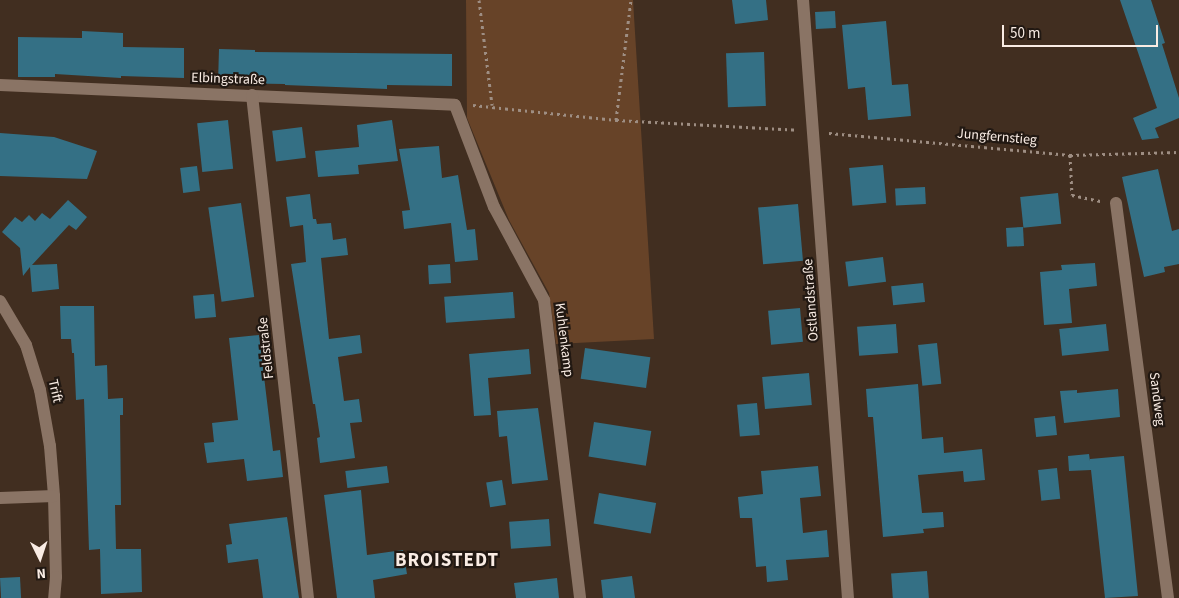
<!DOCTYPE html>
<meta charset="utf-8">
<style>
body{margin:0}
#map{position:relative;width:1179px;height:598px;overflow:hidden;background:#412e20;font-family:"Source Sans 3",sans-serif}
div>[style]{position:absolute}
.green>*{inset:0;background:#674328}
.building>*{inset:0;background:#347085;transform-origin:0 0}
.path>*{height:3px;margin-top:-1.5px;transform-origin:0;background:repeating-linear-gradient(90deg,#9e8e83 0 2.5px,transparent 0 6.5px)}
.minor>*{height:12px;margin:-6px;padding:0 6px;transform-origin:6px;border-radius:6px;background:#8a7465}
span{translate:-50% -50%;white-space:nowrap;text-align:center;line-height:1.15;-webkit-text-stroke:4.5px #211812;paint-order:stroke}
.street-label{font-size:14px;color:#f9ece4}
.district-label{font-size:19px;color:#f9ece4;font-weight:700;letter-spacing:1px}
.north{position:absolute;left:15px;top:533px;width:50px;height:50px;-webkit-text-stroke:4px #211812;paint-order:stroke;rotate:176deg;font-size:14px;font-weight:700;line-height:20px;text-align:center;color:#f9ece4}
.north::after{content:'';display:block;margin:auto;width:18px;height:22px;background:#f9ece4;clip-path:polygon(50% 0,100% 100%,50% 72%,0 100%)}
.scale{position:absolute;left:1002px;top:25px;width:156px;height:22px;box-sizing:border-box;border:2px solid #f9ece4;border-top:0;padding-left:6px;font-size:15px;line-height:18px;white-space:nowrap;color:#f9ece4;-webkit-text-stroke:4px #211812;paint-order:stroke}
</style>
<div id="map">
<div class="green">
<div style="clip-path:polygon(466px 0,633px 0,654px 339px,556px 344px,549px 293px,509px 220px,467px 118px)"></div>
</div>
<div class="building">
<div style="clip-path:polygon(732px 0,766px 0,768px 20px,735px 24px)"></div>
<div style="clip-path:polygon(1120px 0,1151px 0,1165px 43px,1162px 44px,1179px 98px,1179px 118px,1155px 128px,1159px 138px,1142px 140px,1133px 118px,1157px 108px)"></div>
<div style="left:835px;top:11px;width:17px;height:20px;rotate:87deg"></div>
<div style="clip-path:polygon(886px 21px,892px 85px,908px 84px,911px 116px,868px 120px,865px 87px,848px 89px,842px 25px)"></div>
<div style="clip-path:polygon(82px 31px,123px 33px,123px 47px,184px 48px,184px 78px,121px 76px,121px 78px,55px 74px,55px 77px,18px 77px,18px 37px,82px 38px)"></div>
<div style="clip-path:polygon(219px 49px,255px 50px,255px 52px,452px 54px,452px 86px,387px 85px,387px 89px,285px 85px,285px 84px,218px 83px)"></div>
<div style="left:764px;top:52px;width:54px;height:38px;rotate:88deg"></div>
<div style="left:228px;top:120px;width:49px;height:31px;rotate:84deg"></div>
<div style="clip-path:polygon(392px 120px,398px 161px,358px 165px,359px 174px,318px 177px,315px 151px,359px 147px,357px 125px)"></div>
<div style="left:302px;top:127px;width:31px;height:30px;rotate:83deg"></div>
<div style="clip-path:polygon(0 133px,54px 137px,97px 151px,87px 179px,0 176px)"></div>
<div style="clip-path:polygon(439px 146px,442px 178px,458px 175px,467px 230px,475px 229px,478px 260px,455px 262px,451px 223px,404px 229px,402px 211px,410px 210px,399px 149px)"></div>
<div style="left:883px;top:165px;width:38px;height:34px;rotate:85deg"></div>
<div style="left:197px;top:166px;width:25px;height:17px;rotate:83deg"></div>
<div style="clip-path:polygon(1158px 169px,1172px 231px,1179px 229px,1179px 264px,1164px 267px,1165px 272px,1144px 277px,1122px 177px)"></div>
<div style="left:925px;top:187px;width:17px;height:30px;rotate:87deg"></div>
<div style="left:1058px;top:193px;width:31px;height:38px;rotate:84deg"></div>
<div style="clip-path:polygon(310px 194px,313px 219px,316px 219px,317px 224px,331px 223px,333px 240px,346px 238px,348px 255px,321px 258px,329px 339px,360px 335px,362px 353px,338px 357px,344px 401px,359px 399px,362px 422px,350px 423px,355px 458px,320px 463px,317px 438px,320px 437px,315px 404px,313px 404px,291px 264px,306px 262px,303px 225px,290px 227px,286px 197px)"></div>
<div style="clip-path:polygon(68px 200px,87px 217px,76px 230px,69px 225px,32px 265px,57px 264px,59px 289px,32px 292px,30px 267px,23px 276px,20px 248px,2px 232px,15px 217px,22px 222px,29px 215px,35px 221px,42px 213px,50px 219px)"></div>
<div style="left:241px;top:203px;width:95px;height:33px;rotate:82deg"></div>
<div style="left:798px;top:204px;width:57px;height:40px;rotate:85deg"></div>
<div style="left:1023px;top:227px;width:19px;height:17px;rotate:87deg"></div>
<div style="left:883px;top:257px;width:25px;height:38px;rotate:83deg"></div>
<div style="clip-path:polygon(1095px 263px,1097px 286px,1069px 289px,1072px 323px,1044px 325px,1040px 272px,1062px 270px,1061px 265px)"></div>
<div style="left:450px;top:264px;width:19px;height:22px;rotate:87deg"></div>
<div style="left:923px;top:283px;width:19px;height:32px;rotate:84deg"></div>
<div style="left:513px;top:292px;width:26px;height:69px;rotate:86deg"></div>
<div style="left:214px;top:294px;width:23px;height:21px;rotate:85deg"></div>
<div style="clip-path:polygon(60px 306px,94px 306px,95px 366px,107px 365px,108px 399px,123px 398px,123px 415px,120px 415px,121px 505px,115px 505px,116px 549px,103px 549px,141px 549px,142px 592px,101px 594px,100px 549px,89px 550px,84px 399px,76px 400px,74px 353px,72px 353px,71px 339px,61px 339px)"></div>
<div style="left:800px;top:308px;width:34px;height:32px;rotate:85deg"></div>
<div style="left:896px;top:324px;width:29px;height:39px;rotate:86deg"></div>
<div style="left:1106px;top:324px;width:27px;height:47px;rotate:84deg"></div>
<div style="clip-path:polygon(259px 335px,273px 451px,280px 450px,283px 477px,247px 481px,244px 459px,207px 463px,204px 443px,214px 442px,212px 423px,238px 420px,229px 338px)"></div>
<div style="left:937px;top:343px;width:41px;height:19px;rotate:84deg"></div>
<div style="left:585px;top:348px;width:66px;height:31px;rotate:8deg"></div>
<div style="clip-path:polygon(529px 349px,531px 374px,488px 378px,491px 415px,474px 416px,469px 354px)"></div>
<div style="left:809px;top:373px;width:32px;height:47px;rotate:85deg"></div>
<div style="clip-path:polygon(918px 384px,922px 439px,943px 437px,944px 453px,982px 449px,985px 480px,964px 482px,963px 471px,918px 475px,922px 513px,943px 512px,944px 527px,923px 529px,924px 533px,883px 537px,873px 417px,868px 417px,866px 389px)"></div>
<div style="clip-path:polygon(1118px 389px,1120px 417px,1064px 423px,1060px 391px,1077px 390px,1077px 393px)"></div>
<div style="left:757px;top:403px;width:32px;height:20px;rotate:85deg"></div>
<div style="clip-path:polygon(538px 408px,548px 480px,512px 484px,507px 436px,499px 437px,497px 411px)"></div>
<div style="left:1055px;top:416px;width:19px;height:21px;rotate:84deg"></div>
<div style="left:594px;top:422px;width:58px;height:35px;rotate:9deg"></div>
<div style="clip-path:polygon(1089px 454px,1090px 461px,1090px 459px,1124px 456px,1138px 596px,1105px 598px,1091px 470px,1069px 471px,1068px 456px)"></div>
<div style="left:387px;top:466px;width:17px;height:42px;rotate:83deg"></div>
<div style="clip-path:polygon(818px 466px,821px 496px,800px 498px,803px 533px,827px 530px,829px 557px,786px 560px,788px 580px,767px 582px,766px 566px,756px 567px,752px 518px,740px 518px,738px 497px,763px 494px,761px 471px)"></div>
<div style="left:1057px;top:468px;width:31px;height:19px;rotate:84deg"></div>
<div style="left:502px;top:480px;width:25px;height:16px;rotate:81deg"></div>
<div style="clip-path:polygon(361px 490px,367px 555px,403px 550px,407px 574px,373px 580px,375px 598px,337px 598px,324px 495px)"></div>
<div style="left:599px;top:493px;width:58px;height:31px;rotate:10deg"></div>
<div style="clip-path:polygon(287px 517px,299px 598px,263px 598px,258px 559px,228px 563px,226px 545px,232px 544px,229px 524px)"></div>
<div style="left:549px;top:519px;width:27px;height:40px;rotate:86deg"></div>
<div style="left:927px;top:571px;width:27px;height:36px;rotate:86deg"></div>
<div style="clip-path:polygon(632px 576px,635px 598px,603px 598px,601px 580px)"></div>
<div style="left:20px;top:577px;width:21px;height:20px;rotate:87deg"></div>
<div style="clip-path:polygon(557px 578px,559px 598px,516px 598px,514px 583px)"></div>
</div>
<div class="path">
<div style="left:479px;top:0;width:106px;rotate:82.9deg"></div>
<div style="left:473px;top:105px;width:144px;rotate:6deg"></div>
<div style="left:616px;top:120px;width:182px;rotate:3.1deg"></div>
<div style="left:616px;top:120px;width:121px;rotate:-82.9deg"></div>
<div style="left:829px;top:133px;width:242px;rotate:5.2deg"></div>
<div style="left:1070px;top:155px;width:109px;rotate:-1.6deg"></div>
<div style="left:1070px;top:155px;width:40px;rotate:87.1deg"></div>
<div style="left:1072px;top:195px;width:30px;rotate:12deg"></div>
</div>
<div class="minor">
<div style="left:803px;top:0;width:600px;rotate:85.7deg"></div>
<div style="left:0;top:85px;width:455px;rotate:2.5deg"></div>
<div style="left:455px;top:105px;width:109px;rotate:69.1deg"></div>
<div style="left:494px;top:207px;width:106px;rotate:61.7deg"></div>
<div style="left:544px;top:300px;width:300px;rotate:83.1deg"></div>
<div style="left:252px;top:95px;width:506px;rotate:83.65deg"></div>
<div style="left:1116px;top:203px;width:398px;rotate:82.5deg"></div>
<div style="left:0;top:301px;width:51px;rotate:59.4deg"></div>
<div style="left:26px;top:345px;width:47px;rotate:72.7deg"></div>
<div style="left:40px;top:390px;width:57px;rotate:79.9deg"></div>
<div style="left:50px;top:446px;width:50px;rotate:85.4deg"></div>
<div style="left:54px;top:496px;width:81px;rotate:88.6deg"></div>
<div style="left:56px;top:577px;width:21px;rotate:95deg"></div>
<div style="left:0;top:498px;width:54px;rotate:-2.1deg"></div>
</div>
<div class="street-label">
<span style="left:228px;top:79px;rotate:2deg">Elbingstraße</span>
<span style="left:997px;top:137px;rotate:5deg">Jungfernstieg</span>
<span style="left:811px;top:300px;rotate:-94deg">Ostlandstraße</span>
<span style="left:564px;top:340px;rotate:83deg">Kuhlenkamp</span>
<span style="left:266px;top:348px;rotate:-96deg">Feldstraße</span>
<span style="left:55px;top:391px;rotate:77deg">Trift</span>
<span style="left:1157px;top:399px;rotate:83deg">Sandweg</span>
</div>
<div class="district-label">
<span style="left:447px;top:561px">BROISTEDT</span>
</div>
<div class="north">N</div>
<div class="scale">50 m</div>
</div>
